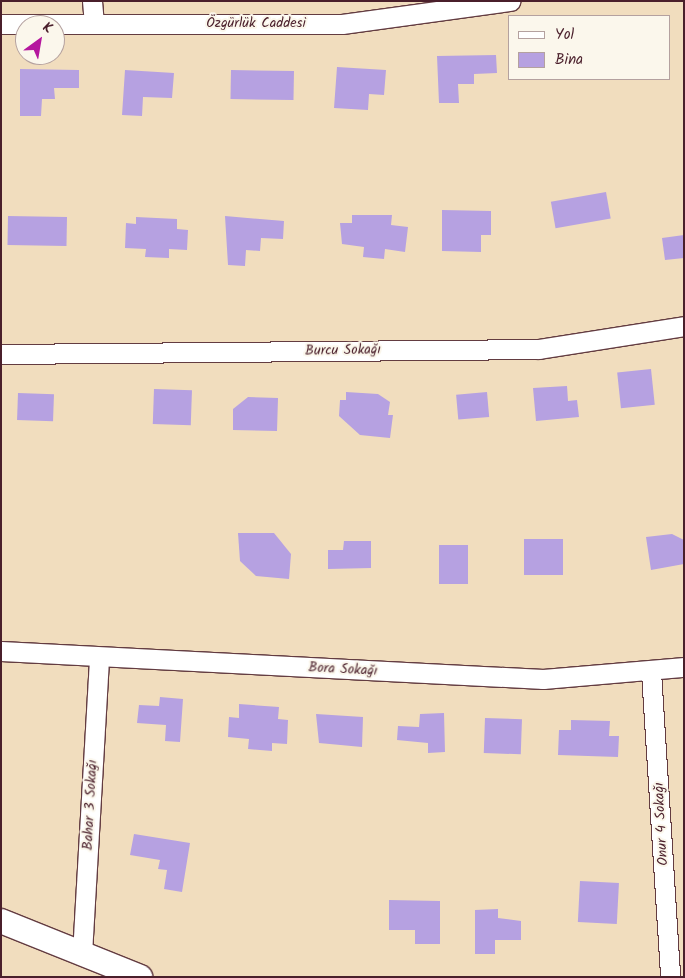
<!DOCTYPE html>
<meta charset="utf-8">
<style>
body{margin:0}
#map{position:relative;width:685px;height:978px;overflow:hidden;background:#f1ddbe;font-family:Kalam,sans-serif}
div>[style]{position:absolute}
.building>*{inset:0;background:#b6a1e1;transform-origin:0 0}
.roads{filter:drop-shadow(1px 0 #633c41) drop-shadow(-1px 0 #633c41) drop-shadow(0 1px #633c41) drop-shadow(0 -1px #633c41)}
.minor>*{height:19px;margin:-9.5px;padding:0 9.5px;transform-origin:9.5px;border-radius:9.5px;background:#fff}
.tertiary>*{height:24px;margin:-12px;padding:0 12px;transform-origin:12px;border-radius:12px;background:#fff}
span{translate:-50% -50%;white-space:nowrap;text-align:center;line-height:1.15;-webkit-text-stroke:4px #fbf7ec;paint-order:stroke}
.street-label{font-size:14px;color:#4a1f2b}
.frame{position:absolute;inset:0;border:2px solid #4a1f2b;pointer-events:none}
.legend{position:absolute;left:508px;top:15px;width:162px;height:65px;box-sizing:border-box;background:#fbf7ec;border:1px solid #b4a19f;margin:0;padding:6px 9px;list-style:none;font-size:15px;color:#4a1f2b}
.legend li{display:flex;align-items:center;gap:10px;height:25px}
.legend b{width:25px;border:1px solid #b4a19f}
.north{position:absolute;left:15px;top:15px;width:50px;height:50px;box-sizing:border-box;background:#fbf7ec;border:1px solid #b4a19f;border-radius:50%;rotate:32deg;font-size:14px;font-weight:700;line-height:20px;text-align:center;color:#4a1f2b}
.north::after{content:'';display:block;margin:auto;width:18px;height:22px;background:#b5179e;clip-path:polygon(50% 0,100% 100%,50% 72%,0 100%)}
</style>
<div id="map">
<div class="building">
<div style="clip-path:polygon(496px 55px,497px 73px,474px 74px,474px 84px,458px 84px,459px 103px,439px 103px,437px 56px)"></div>
<div style="clip-path:polygon(337px 67px,386px 70px,384px 95px,369px 94px,368px 110px,334px 108px)"></div>
<div style="clip-path:polygon(20px 69px,79px 70px,79px 88px,54px 88px,55px 99px,42px 99px,41px 116px,20px 116px)"></div>
<div style="clip-path:polygon(125px 70px,174px 73px,172px 98px,143px 97px,142px 116px,122px 115px)"></div>
<div style="left:231px;top:70px;width:63px;height:29px;rotate:1deg"></div>
<div style="left:606px;top:192px;width:27px;height:56px;rotate:80deg"></div>
<div style="clip-path:polygon(442px 210px,491px 211px,491px 235px,481px 235px,481px 252px,442px 251px)"></div>
<div style="clip-path:polygon(352px 215px,392px 215px,391px 225px,408px 227px,405px 252px,385px 249px,384px 259px,363px 257px,364px 247px,342px 244px,340px 223px,352px 223px)"></div>
<div style="left:8px;top:216px;width:59px;height:29px;rotate:1deg"></div>
<div style="clip-path:polygon(225px 216px,284px 221px,283px 239px,261px 238px,260px 251px,246px 250px,245px 266px,228px 265px)"></div>
<div style="clip-path:polygon(136px 217px,177px 219px,177px 229px,188px 230px,187px 250px,169px 249px,169px 258px,145px 257px,146px 249px,125px 248px,126px 223px,136px 224px)"></div>
<div style="clip-path:polygon(684px 235px,684px 258px,665px 260px,662px 238px)"></div>
<div style="left:651px;top:369px;width:36px;height:34px;rotate:84deg"></div>
<div style="clip-path:polygon(567px 386px,568px 401px,577px 400px,579px 417px,536px 421px,533px 388px)"></div>
<div style="left:154px;top:389px;width:38px;height:35px;rotate:2deg"></div>
<div style="clip-path:polygon(346px 392px,378px 394px,390px 402px,388px 415px,393px 415px,390px 438px,360px 435px,339px 416px,340px 400px,346px 400px)"></div>
<div style="left:487px;top:392px;width:25px;height:31px;rotate:85deg"></div>
<div style="left:18px;top:393px;width:36px;height:27px;rotate:2deg"></div>
<div style="clip-path:polygon(248px 397px,278px 398px,277px 431px,233px 430px,233px 409px)"></div>
<div style="clip-path:polygon(238px 533px,274px 533px,291px 554px,289px 579px,256px 576px,240px 561px)"></div>
<div style="clip-path:polygon(672px 534px,684px 540px,684px 564px,651px 570px,646px 537px)"></div>
<div style="left:563px;top:539px;width:36px;height:39px;rotate:90deg"></div>
<div style="clip-path:polygon(344px 541px,371px 541px,371px 568px,328px 569px,328px 550px,343px 550px)"></div>
<div style="left:439px;top:545px;width:29px;height:39px"></div>
<div style="clip-path:polygon(160px 697px,183px 699px,180px 742px,165px 741px,166px 725px,137px 723px,139px 705px,159px 706px)"></div>
<div style="clip-path:polygon(239px 704px,279px 707px,278px 719px,288px 720px,287px 744px,272px 743px,272px 751px,248px 749px,249px 739px,228px 737px,229px 717px,239px 718px)"></div>
<div style="clip-path:polygon(444px 713px,445px 752px,428px 753px,428px 743px,397px 740px,398px 726px,419px 727px,420px 714px)"></div>
<div style="clip-path:polygon(316px 714px,363px 717px,362px 747px,319px 743px)"></div>
<div style="left:485px;top:718px;width:37px;height:35px;rotate:2deg"></div>
<div style="clip-path:polygon(571px 720px,610px 721px,609px 736px,619px 736px,618px 757px,558px 755px,559px 730px,571px 730px)"></div>
<div style="clip-path:polygon(134px 834px,190px 843px,182px 892px,164px 889px,167px 870px,158px 869px,160px 860px,130px 855px)"></div>
<div style="left:580px;top:881px;width:39px;height:41px;rotate:3deg"></div>
<div style="clip-path:polygon(389px 900px,440px 901px,440px 944px,415px 944px,415px 930px,389px 930px)"></div>
<div style="clip-path:polygon(498px 909px,498px 918px,521px 921px,521px 940px,495px 940px,495px 954px,475px 954px,475px 910px)"></div>
</div>
<div class="roads">
<div class="minor">
<div style="left:92px;top:1px;width:21px;rotate:85deg"></div>
<div style="left:1px;top:24px;width:341px"></div>
<div style="left:342px;top:24px;width:170px;rotate:-7.8deg"></div>
<div style="left:1px;top:354px;width:538px;rotate:-0.53deg"></div>
<div style="left:539px;top:349px;width:147px;rotate:-9deg"></div>
<div style="left:1px;top:651px;width:543px;rotate:2.96deg"></div>
<div style="left:543px;top:679px;width:142px;rotate:-4.9deg"></div>
<div style="left:651px;top:672px;width:306px;rotate:86.4deg"></div>
<div style="left:82px;top:954px;width:297px;rotate:-86.7deg"></div>
</div>
<div class="tertiary">
<div style="left:1px;top:921px;width:150px;rotate:21.9deg"></div>
</div>
</div>
<div class="street-label">
<span style="left:256px;top:23px">Özgürlük Caddesi</span>
<span style="left:343px;top:350px;rotate:-1deg">Burcu Sokağı</span>
<span style="left:343px;top:669px;rotate:3deg">Bora Sokağı</span>
<span style="left:90px;top:805px;rotate:-87deg">Bahar 3 Sokağı</span>
<span style="left:661px;top:824px;rotate:-93deg">Onur 4 Sokağı</span>
</div>
<div class="frame"></div>
<ul class="legend">
<li><b style="height:6px;background:#fff"></b>Yol</li>
<li><b style="height:14px;background:#b6a1e1"></b>Bina</li>
</ul>
<div class="north">K</div>
</div>
